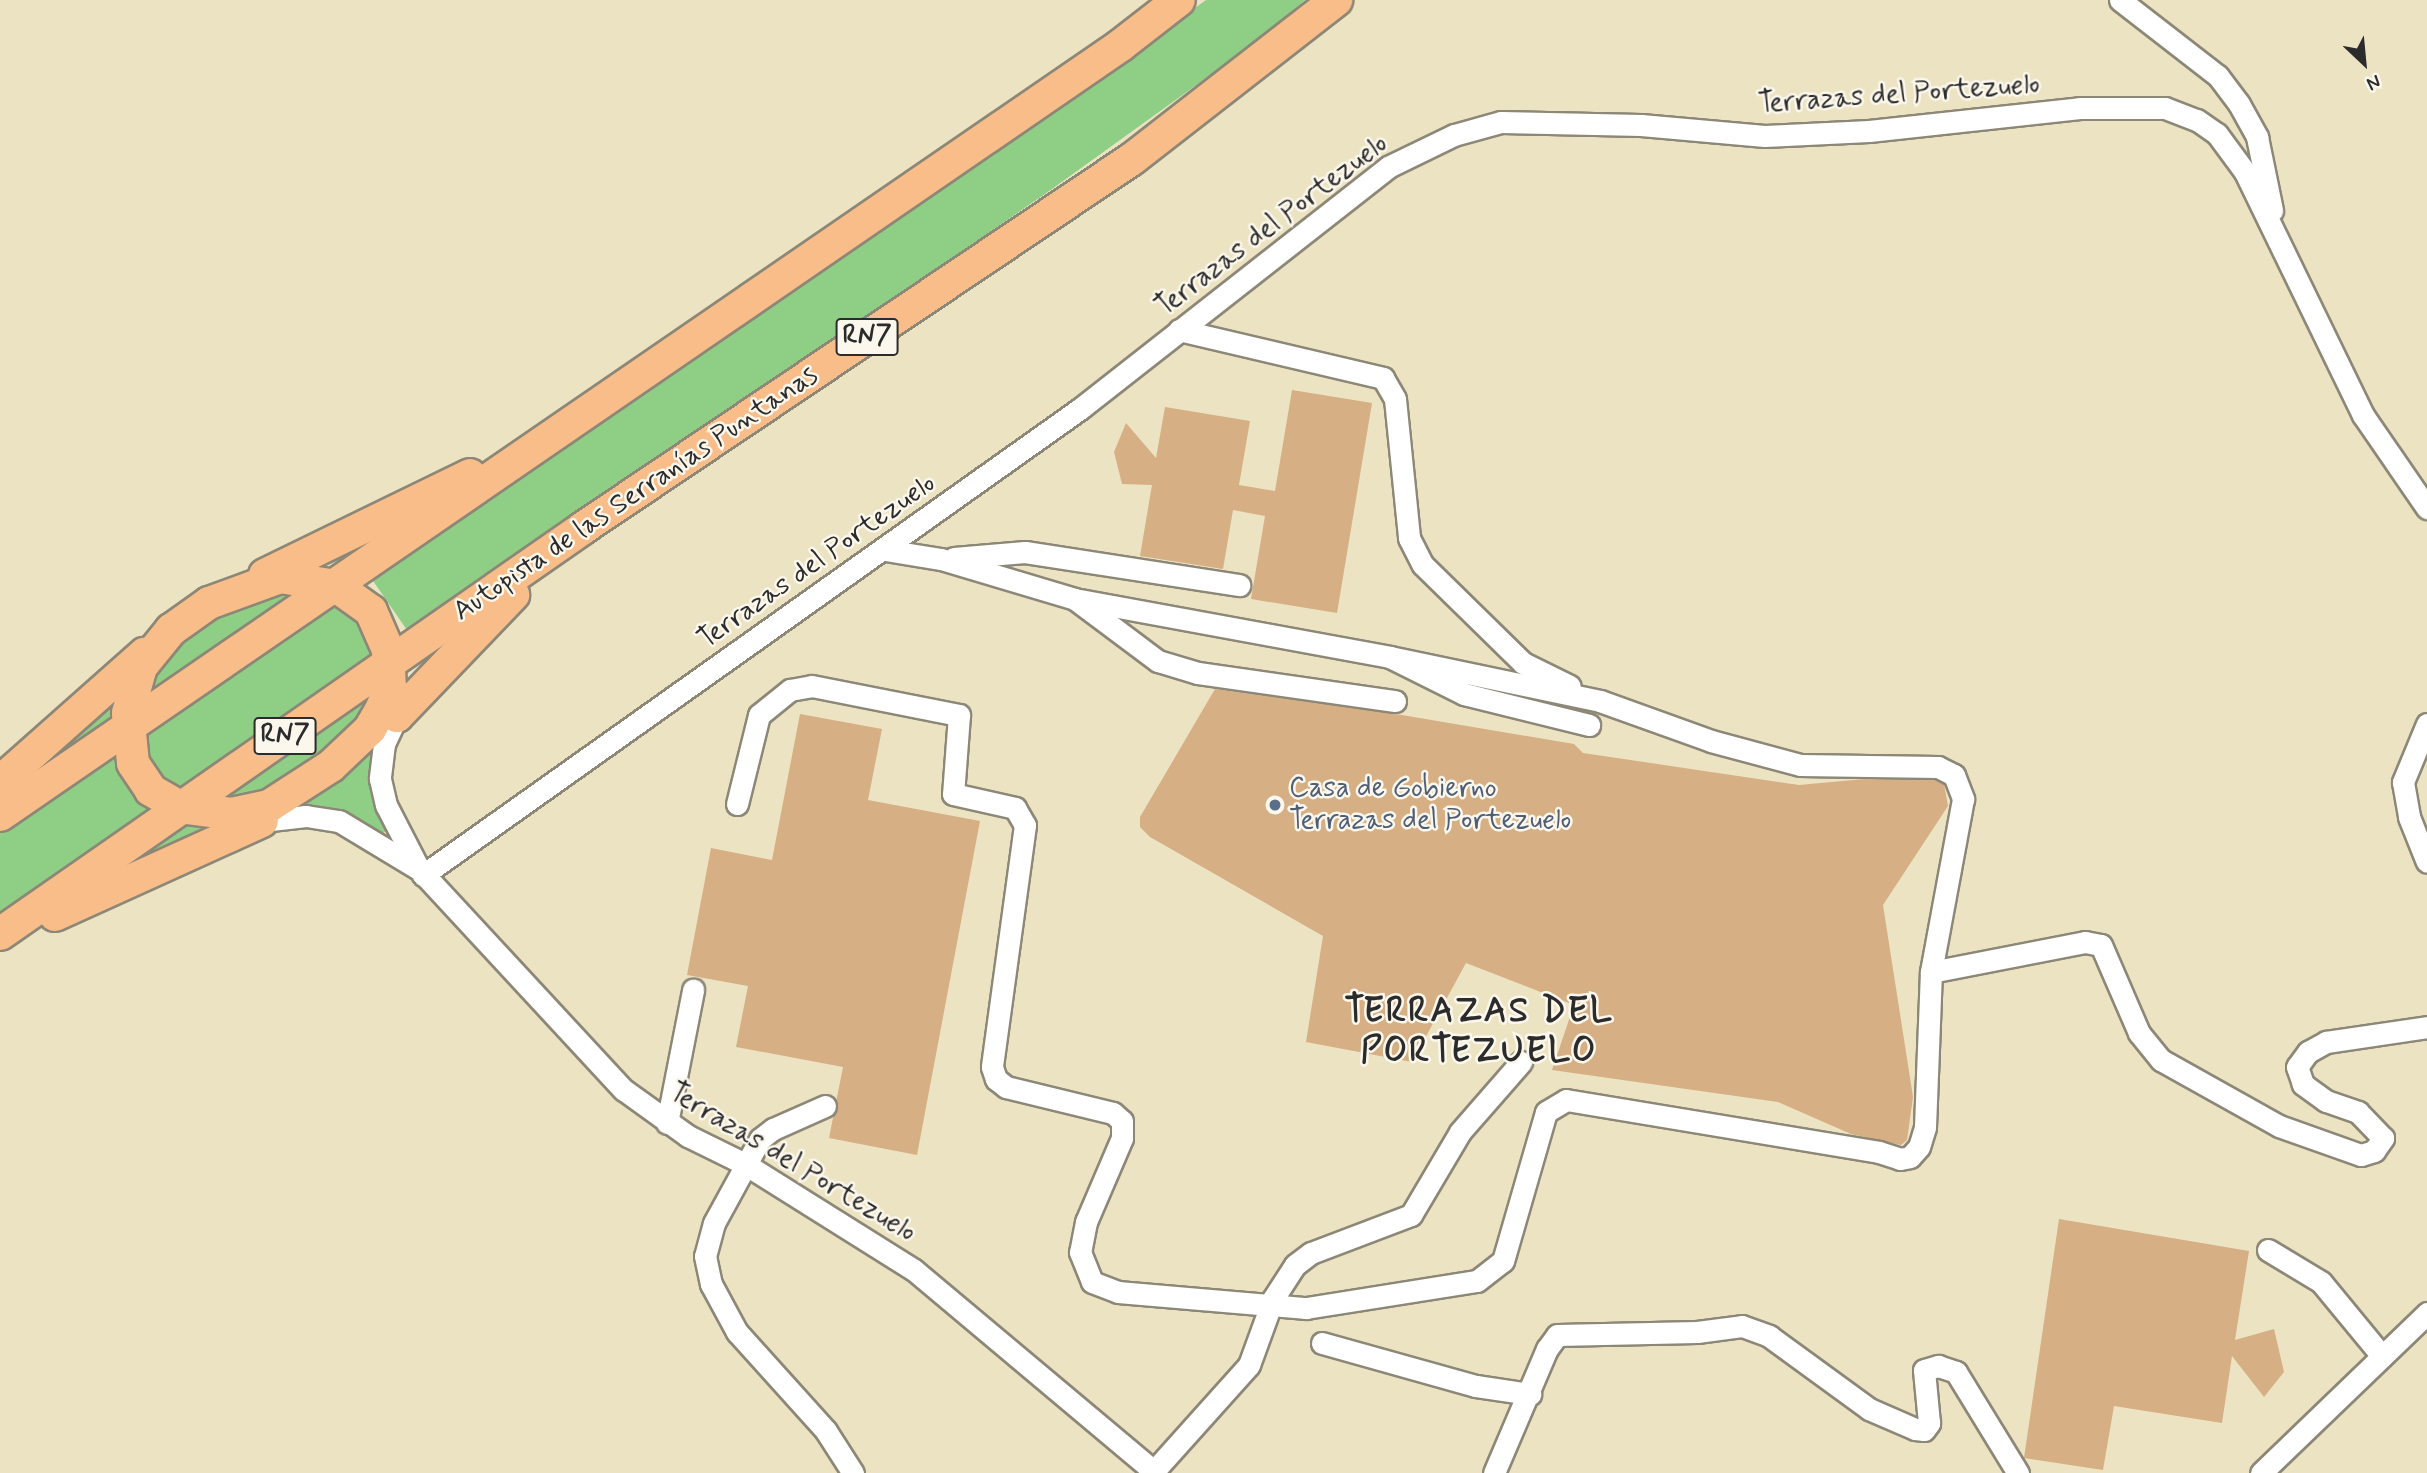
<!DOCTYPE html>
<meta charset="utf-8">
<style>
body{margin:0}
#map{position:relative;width:2427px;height:1473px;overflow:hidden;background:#ece3c3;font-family:Mynerve,sans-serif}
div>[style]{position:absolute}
.green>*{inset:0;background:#8fce85}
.building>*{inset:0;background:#d6af84}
.roads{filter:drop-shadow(2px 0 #8c8777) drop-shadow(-2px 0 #8c8777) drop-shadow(0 2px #8c8777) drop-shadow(0 -2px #8c8777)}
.minor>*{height:21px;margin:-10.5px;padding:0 10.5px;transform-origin:10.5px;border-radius:10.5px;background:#fff}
.highway>*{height:32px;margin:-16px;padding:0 16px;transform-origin:16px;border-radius:16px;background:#f8bd89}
.dots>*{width:19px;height:19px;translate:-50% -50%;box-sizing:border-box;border:4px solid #fbf7ec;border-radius:50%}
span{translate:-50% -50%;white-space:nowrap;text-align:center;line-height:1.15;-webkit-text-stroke:5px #fbf7ec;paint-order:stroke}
.shield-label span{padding:2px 5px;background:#fbf7ec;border:2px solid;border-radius:5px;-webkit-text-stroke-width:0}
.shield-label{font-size:26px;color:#2b2b2b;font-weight:700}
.street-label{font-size:28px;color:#2b2b2b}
.service-label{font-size:28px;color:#4e5e75}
.left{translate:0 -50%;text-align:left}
.district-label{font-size:35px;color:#2b2b2b;font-weight:700;letter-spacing:2px}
.north{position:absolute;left:2329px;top:28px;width:70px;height:70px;-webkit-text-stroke:5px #fbf7ec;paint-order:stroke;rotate:154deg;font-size:19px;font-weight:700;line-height:28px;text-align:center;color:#2b2b2b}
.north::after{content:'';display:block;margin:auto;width:24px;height:32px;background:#2b2b2b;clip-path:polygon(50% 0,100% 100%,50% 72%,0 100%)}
</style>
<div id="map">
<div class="green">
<div style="clip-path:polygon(1206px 0,1305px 0,1256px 42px,1052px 189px,409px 633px,369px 575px,993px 153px)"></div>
<div style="clip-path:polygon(304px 589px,142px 702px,176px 644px,238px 599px)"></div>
<div style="clip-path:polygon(334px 599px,356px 612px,377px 658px,178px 795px,160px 783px,137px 734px)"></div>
<div style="clip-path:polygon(127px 675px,116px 720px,0 800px)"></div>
<div style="clip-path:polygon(372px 692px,359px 725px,270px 793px,211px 802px)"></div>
<div style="clip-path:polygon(376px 737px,390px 828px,379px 836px,281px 812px)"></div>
<div style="clip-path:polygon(119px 748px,158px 808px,0 917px,0 830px)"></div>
<div style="clip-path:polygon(185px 820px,219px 824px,59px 905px)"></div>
</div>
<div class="building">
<div style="clip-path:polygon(1292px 390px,1372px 403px,1337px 613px,1251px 599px,1265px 516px,1233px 510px,1223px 569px,1140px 556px,1152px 485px,1122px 484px,1114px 452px,1126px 423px,1156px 458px,1165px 407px,1250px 421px,1239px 485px,1275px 491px)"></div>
<div style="clip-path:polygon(1215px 689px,1396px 714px,1574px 744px,1583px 753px,1799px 785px,1864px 779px,1935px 780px,1944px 784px,1948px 806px,1883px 905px,1913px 1097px,1907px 1140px,1901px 1145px,1851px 1134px,1778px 1102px,1552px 1070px,1574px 1005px,1466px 963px,1412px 1062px,1306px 1042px,1323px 936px,1150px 837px,1140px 827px,1140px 817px)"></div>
<div style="clip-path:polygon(800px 714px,882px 729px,868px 800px,980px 821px,917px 1155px,829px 1138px,843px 1067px,736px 1047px,748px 986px,687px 975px,711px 848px,772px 860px)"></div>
<div style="clip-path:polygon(2059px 1219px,2249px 1251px,2235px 1340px,2274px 1329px,2284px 1372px,2264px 1397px,2232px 1356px,2222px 1423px,2114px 1406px,2103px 1470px,2024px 1458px)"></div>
</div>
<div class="roads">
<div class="minor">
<div style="left:2120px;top:0;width:124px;rotate:37.8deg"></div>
<div style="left:2218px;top:76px;width:35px;rotate:53deg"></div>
<div style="left:2239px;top:104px;width:38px;rotate:61deg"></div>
<div style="left:2257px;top:137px;width:75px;rotate:78.4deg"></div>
<div style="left:1179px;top:330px;width:210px;rotate:13.2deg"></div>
<div style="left:1383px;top:378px;width:24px;rotate:60deg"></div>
<div style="left:1395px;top:399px;width:140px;rotate:84.2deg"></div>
<div style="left:1409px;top:538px;width:30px;rotate:63deg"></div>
<div style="left:1423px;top:565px;width:140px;rotate:44.4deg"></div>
<div style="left:1523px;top:663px;width:52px;rotate:26.1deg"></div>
<div style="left:885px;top:550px;width:57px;rotate:9.1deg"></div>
<div style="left:941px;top:559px;width:140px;rotate:16.6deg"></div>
<div style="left:1075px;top:599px;width:104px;rotate:36.8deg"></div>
<div style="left:1158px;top:661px;width:42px;rotate:16.7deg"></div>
<div style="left:1198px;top:673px;width:199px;rotate:8.1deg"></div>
<div style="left:954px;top:558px;width:71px;rotate:-4.8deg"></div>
<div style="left:1025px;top:552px;width:217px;rotate:8.8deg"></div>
<div style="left:1080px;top:600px;width:315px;rotate:10.4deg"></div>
<div style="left:1390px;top:657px;width:83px;rotate:26.6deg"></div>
<div style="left:1464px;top:694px;width:129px;rotate:13.9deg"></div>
<div style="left:1390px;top:657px;width:215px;rotate:11.8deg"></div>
<div style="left:1600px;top:701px;width:118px;rotate:19.8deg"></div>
<div style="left:1711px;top:741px;width:92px;rotate:15.1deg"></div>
<div style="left:1800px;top:765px;width:138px;rotate:0.8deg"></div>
<div style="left:1938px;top:767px;width:18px;rotate:27deg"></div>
<div style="left:1954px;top:775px;width:26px;rotate:69deg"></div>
<div style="left:1963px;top:799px;width:176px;rotate:100.5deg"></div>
<div style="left:397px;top:716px;width:31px;rotate:115deg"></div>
<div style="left:384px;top:744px;width:35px;rotate:97deg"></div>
<div style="left:380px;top:779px;width:27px;rotate:77deg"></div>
<div style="left:386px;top:805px;width:72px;rotate:62.7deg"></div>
<div style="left:419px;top:869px;width:301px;rotate:47.2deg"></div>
<div style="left:624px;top:1090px;width:79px;rotate:35.7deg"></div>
<div style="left:688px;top:1136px;width:64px;rotate:26.2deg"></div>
<div style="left:745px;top:1164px;width:199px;rotate:32.1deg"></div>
<div style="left:914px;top:1270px;width:316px;rotate:40deg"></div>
<div style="left:2427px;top:724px;width:63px;rotate:112.5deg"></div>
<div style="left:2403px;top:782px;width:36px;rotate:80deg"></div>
<div style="left:2409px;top:817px;width:48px;rotate:68.2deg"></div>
<div style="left:737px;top:804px;width:92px;rotate:-76.1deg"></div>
<div style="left:759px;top:715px;width:40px;rotate:-39deg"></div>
<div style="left:790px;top:690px;width:22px;rotate:-10deg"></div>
<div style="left:812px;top:686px;width:150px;rotate:11.2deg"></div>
<div style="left:959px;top:715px;width:79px;rotate:94.3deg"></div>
<div style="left:953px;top:794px;width:64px;rotate:12.7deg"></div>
<div style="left:1015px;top:808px;width:20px;rotate:60deg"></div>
<div style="left:1025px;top:825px;width:244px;rotate:97.8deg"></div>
<div style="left:992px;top:1067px;width:13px;rotate:72deg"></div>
<div style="left:996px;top:1079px;width:13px;rotate:39deg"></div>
<div style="left:1006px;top:1087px;width:110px;rotate:13.7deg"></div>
<div style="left:1113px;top:1113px;width:12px;rotate:42deg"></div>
<div style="left:1122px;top:1121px;width:17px;rotate:90deg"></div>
<div style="left:1122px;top:1138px;width:91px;rotate:113.2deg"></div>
<div style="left:1086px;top:1222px;width:31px;rotate:101deg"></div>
<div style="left:1080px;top:1252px;width:32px;rotate:68deg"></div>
<div style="left:1092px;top:1282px;width:28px;rotate:21deg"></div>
<div style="left:1118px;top:1292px;width:189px;rotate:4.9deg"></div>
<div style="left:1306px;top:1308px;width:173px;rotate:-9deg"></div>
<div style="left:1477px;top:1281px;width:33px;rotate:-38deg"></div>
<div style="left:1503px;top:1261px;width:155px;rotate:-73.9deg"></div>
<div style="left:1546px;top:1112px;width:23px;rotate:-31deg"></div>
<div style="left:1566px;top:1100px;width:317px;rotate:9.4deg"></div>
<div style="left:1879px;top:1152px;width:22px;rotate:18deg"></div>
<div style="left:1900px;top:1159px;width:10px;rotate:-11deg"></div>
<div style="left:1910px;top:1157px;width:13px;rotate:-48deg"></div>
<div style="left:1919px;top:1147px;width:21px;rotate:-73deg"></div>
<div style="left:1925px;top:1127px;width:155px;rotate:-87.8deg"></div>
<div style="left:1931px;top:972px;width:157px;rotate:-11deg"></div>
<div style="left:2085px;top:942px;width:16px;rotate:11deg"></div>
<div style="left:2101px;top:945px;width:96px;rotate:66.6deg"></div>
<div style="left:2139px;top:1033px;width:35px;rotate:51deg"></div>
<div style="left:2161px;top:1060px;width:135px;rotate:29.2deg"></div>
<div style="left:2279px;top:1126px;width:87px;rotate:19.5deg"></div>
<div style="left:2361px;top:1155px;width:14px;rotate:-17deg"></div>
<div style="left:2374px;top:1151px;width:16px;rotate:-55deg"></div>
<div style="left:2383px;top:1138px;width:36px;rotate:-134deg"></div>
<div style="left:2358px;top:1112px;width:34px;rotate:-161deg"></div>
<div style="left:2326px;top:1101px;width:29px;rotate:-144deg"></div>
<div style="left:2303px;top:1084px;width:18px;rotate:-109deg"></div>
<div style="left:2297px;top:1067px;width:19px;rotate:-54deg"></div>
<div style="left:2308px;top:1052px;width:21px;rotate:-29deg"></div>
<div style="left:2326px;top:1042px;width:102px;rotate:-8.4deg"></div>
<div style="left:262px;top:821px;width:44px;rotate:-6.5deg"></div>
<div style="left:306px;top:816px;width:33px;rotate:9deg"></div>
<div style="left:339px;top:821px;width:91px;rotate:31.1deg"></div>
<div style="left:423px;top:875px;width:807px;rotate:-35.36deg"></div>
<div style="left:1081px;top:408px;width:390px;rotate:-38.1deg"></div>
<div style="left:1388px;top:167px;width:73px;rotate:-25.9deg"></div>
<div style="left:1454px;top:135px;width:49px;rotate:-15.5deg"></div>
<div style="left:1501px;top:122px;width:140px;rotate:1.2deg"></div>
<div style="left:1641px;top:125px;width:124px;rotate:5.1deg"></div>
<div style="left:1765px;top:136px;width:104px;rotate:-2.8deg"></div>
<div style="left:1869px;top:131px;width:212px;rotate:-6.2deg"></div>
<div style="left:2080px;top:108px;width:85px"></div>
<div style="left:2165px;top:108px;width:34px;rotate:21deg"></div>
<div style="left:2197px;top:120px;width:24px;rotate:35deg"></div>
<div style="left:2217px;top:134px;width:47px;rotate:53.6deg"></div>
<div style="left:2245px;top:172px;width:270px;rotate:64.1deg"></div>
<div style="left:2363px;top:415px;width:113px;rotate:55.5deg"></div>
<div style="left:825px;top:1106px;width:57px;rotate:156.1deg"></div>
<div style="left:773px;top:1129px;width:16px;rotate:142deg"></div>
<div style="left:760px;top:1139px;width:96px;rotate:118.7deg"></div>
<div style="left:714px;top:1223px;width:34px;rotate:105deg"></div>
<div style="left:705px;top:1256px;width:29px;rotate:78deg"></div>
<div style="left:711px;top:1284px;width:55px;rotate:61.6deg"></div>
<div style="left:737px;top:1332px;width:133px;rotate:48deg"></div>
<div style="left:826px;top:1431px;width:50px;rotate:57.3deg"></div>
<div style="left:667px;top:1123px;width:136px;rotate:-78.9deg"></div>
<div style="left:2268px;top:1250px;width:62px;rotate:31.1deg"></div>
<div style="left:2321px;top:1282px;width:96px;rotate:50.5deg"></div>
<div style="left:1322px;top:1343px;width:160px;rotate:15.6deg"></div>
<div style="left:1476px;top:1386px;width:55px;rotate:8.4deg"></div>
<div style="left:1154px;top:1471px;width:142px;rotate:-48.1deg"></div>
<div style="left:1249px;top:1365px;width:70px;rotate:-70deg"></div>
<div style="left:1273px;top:1299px;width:40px;rotate:-57.1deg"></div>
<div style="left:1295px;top:1265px;width:20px;rotate:-37deg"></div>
<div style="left:1311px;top:1253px;width:107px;rotate:-20.8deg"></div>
<div style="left:1411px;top:1215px;width:96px;rotate:-59.4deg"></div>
<div style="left:1460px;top:1132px;width:93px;rotate:-48.9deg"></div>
<div style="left:1494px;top:1473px;width:135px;rotate:-66.9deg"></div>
<div style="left:1547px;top:1349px;width:17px;rotate:-54deg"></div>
<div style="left:1557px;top:1335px;width:140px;rotate:-1.2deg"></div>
<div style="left:1697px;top:1332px;width:45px;rotate:-7.6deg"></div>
<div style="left:1742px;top:1326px;width:29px;rotate:20deg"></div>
<div style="left:1769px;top:1336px;width:124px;rotate:36.1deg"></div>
<div style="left:1869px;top:1409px;width:50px;rotate:23.5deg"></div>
<div style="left:1915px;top:1429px;width:9px;rotate:6deg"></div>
<div style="left:1924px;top:1430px;width:9px;rotate:-54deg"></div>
<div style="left:1929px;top:1423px;width:53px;rotate:-95.4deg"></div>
<div style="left:1924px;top:1370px;width:15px;rotate:-16deg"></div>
<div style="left:1938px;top:1366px;width:19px;rotate:18deg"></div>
<div style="left:1956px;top:1372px;width:119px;rotate:58.5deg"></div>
<div style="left:2261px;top:1473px;width:231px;rotate:-43.9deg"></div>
</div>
<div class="highway">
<div style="left:265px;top:575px;width:228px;rotate:-26deg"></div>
<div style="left:280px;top:577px;width:57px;rotate:9.1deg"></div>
<div style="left:336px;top:586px;width:43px;rotate:35.5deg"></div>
<div style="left:371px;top:611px;width:43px;rotate:66.4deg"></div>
<div style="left:388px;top:650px;width:37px;rotate:87deg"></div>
<div style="left:390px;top:687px;width:22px;rotate:111deg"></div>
<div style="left:382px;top:708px;width:24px;rotate:120deg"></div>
<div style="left:370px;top:729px;width:54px;rotate:136.5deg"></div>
<div style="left:331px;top:766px;width:74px;rotate:147.2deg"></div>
<div style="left:269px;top:806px;width:38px;rotate:168deg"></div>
<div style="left:232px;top:814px;width:52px;rotate:-172.3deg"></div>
<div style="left:180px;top:807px;width:34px;rotate:-150deg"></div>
<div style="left:151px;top:790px;width:32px;rotate:-124deg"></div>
<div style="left:133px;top:763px;width:50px;rotate:-95.7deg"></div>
<div style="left:128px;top:713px;width:48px;rotate:-74.2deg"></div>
<div style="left:141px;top:667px;width:48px;rotate:-51deg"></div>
<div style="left:171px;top:630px;width:47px;rotate:-35.4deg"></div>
<div style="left:209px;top:603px;width:76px;rotate:-20.1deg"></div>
<div style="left:382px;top:708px;width:17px;rotate:28deg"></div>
<div style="left:397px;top:716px;width:168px;rotate:-46.2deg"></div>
<div style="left:0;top:782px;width:193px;rotate:-41.6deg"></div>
<div style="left:0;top:815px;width:1360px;rotate:-34.48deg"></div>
<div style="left:1121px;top:45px;width:73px;rotate:-37.8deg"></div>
<div style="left:55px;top:915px;width:227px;rotate:-24.4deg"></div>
<div style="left:0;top:934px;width:710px;rotate:-34.85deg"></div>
<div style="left:583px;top:528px;width:661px;rotate:-33.91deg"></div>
<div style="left:1132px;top:159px;width:259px;rotate:-37.9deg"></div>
</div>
</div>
<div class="dots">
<div style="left:1275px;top:805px;background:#5c6f8a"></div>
</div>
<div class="shield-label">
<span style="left:867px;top:337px">RN7</span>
<span style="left:285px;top:736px">RN7</span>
</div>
<div class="street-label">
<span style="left:1899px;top:95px;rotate:-4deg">Terrazas del Portezuelo</span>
<span style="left:1272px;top:226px;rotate:-37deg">Terrazas del Portezuelo</span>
<span style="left:636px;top:494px;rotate:-34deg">Autopista de las Serranías Puntanas</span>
<span style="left:817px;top:562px;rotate:-35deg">Terrazas del Portezuelo</span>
<span style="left:792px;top:1163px;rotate:31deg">Terrazas del Portezuelo</span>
</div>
<div class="service-label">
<span class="left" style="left:1289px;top:805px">Casa de Gobierno<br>Terrazas del Portezuelo</span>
</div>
<div class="district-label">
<span style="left:1479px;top:1031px">TERRAZAS DEL<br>PORTEZUELO</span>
</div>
<div class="north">N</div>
</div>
